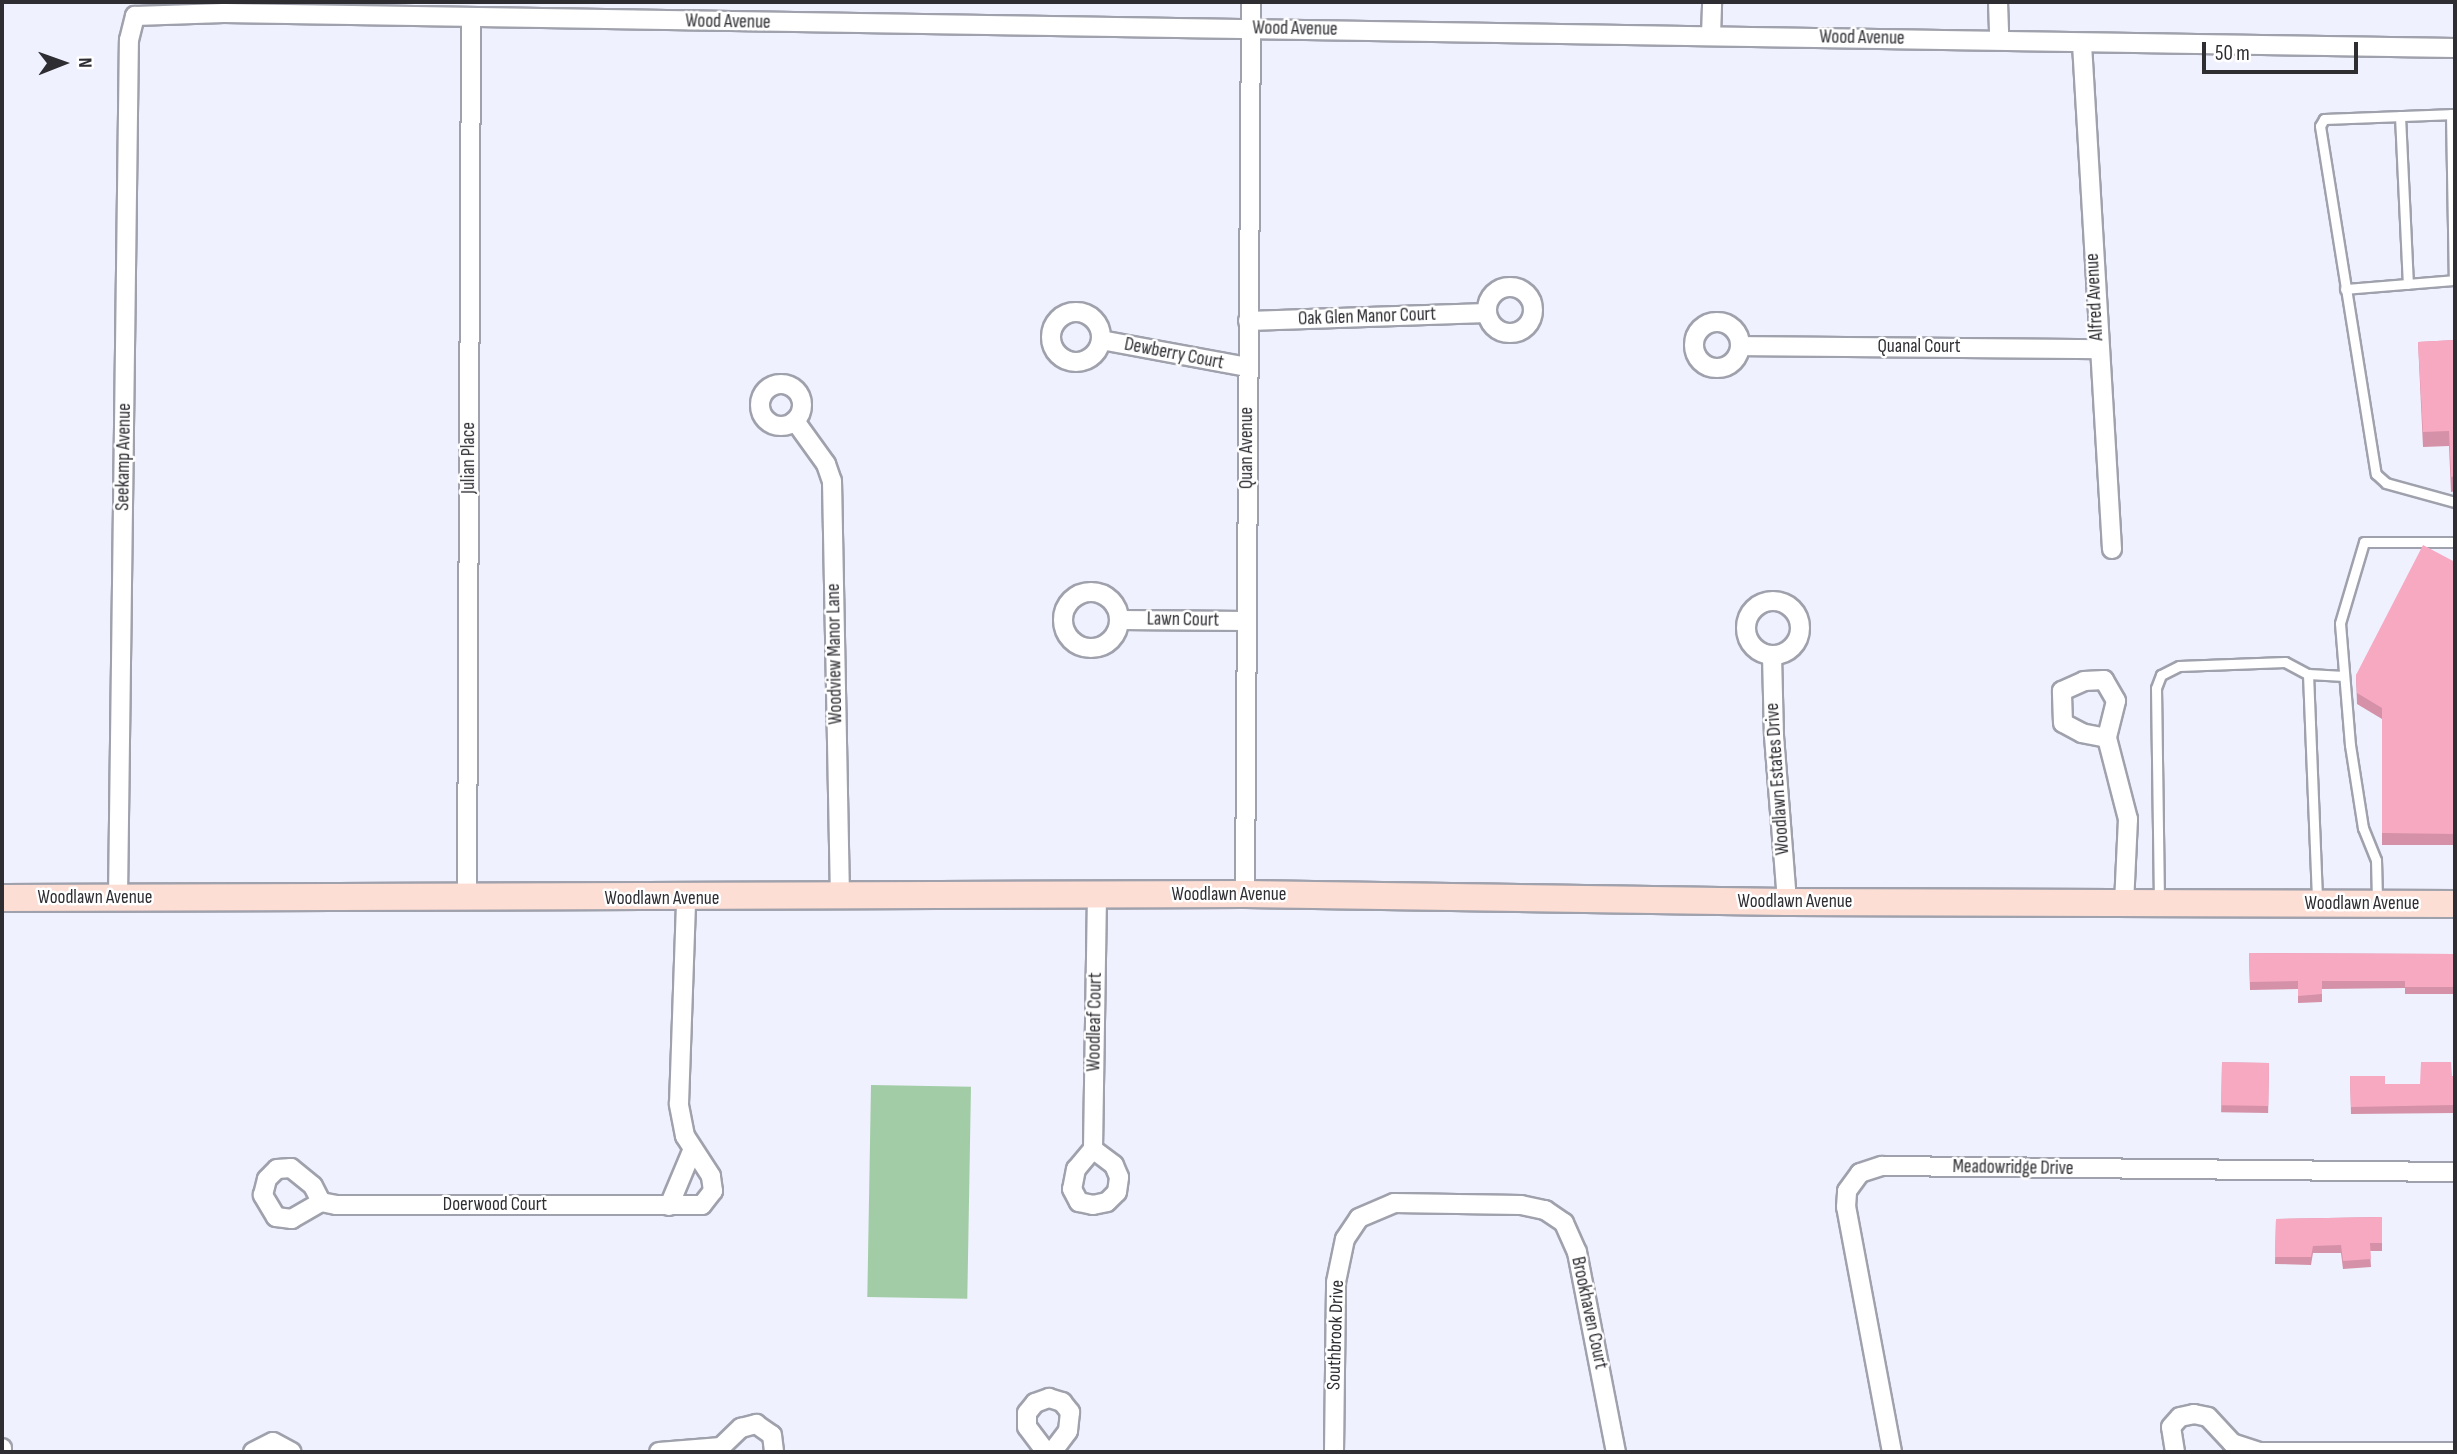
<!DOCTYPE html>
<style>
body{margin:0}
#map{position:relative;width:2457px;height:1454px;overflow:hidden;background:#f0f1fe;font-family:"Sofia Sans Condensed",sans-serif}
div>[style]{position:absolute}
.green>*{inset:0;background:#a1cca5;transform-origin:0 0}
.roads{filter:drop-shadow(2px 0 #9fa1ac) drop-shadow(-2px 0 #9fa1ac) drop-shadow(0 2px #9fa1ac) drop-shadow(0 -2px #9fa1ac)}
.lane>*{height:9px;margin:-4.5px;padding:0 4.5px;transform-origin:4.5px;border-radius:4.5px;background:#fff}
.street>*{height:18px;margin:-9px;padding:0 9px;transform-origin:9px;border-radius:9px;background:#fff}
.street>.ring{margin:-9px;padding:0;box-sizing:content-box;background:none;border:18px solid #fff;border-radius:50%}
.secondary>*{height:26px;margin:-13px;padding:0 13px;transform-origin:13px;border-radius:13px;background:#fdded4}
.wall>*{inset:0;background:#d491a7;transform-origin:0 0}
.building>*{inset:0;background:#f7a9c2;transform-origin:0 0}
span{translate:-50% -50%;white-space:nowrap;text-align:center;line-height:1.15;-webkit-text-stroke:5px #fff;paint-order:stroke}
.street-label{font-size:19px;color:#2d2d32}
.frame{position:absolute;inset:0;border:4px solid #2d2d32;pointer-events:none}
.north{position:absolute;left:28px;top:28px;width:70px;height:70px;-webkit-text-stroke:5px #fff;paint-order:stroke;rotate:89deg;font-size:19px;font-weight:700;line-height:28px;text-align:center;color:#2d2d32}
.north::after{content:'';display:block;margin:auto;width:24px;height:32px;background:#2d2d32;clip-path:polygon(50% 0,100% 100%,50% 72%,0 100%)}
.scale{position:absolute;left:2202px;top:42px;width:156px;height:32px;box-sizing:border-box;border:4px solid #2d2d32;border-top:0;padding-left:9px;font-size:21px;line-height:24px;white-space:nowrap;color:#2d2d32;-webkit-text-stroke:5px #fff;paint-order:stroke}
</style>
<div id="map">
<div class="green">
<div style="left:871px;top:1085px;width:100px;height:212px;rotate:1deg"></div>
</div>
<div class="roads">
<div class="lane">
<div style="left:2451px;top:114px;width:166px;rotate:89deg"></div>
<div style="left:2455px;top:114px;width:131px;rotate:177.8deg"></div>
<div style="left:2324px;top:119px;width:8px;rotate:120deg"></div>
<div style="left:2320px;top:126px;width:352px;rotate:80.9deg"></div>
<div style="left:2376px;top:474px;width:13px;rotate:42deg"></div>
<div style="left:2386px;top:483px;width:72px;rotate:15.4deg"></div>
<div style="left:2400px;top:116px;width:168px;rotate:87.3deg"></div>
<div style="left:2345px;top:289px;width:110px;rotate:-4.7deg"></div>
<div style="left:2308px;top:674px;width:226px;rotate:87.7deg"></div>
<div style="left:2377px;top:900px;width:40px;rotate:-91.4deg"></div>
<div style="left:2376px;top:860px;width:35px;rotate:-112deg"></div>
<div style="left:2363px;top:828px;width:84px;rotate:-98.9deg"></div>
<div style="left:2350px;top:745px;width:122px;rotate:-94.7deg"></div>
<div style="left:2340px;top:623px;width:84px;rotate:-73.5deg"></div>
<div style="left:2364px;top:542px;width:91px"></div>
<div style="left:2159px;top:902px;width:214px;rotate:-90.8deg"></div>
<div style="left:2156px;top:688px;width:14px;rotate:-69deg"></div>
<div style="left:2161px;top:675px;width:20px;rotate:-27deg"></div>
<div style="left:2179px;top:666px;width:106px;rotate:-2.2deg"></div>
<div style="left:2285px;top:662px;width:26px;rotate:28deg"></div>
<div style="left:2308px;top:674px;width:36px;rotate:3deg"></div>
</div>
<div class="street">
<div style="left:1998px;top:2px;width:38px;rotate:88deg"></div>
<div style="left:1711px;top:35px;width:33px;rotate:-88deg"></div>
<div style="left:2082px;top:44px;width:506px;rotate:86.6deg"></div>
<div class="ring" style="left:1487px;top:287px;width:28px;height:28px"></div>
<div class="ring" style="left:1051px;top:312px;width:32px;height:32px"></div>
<div style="left:1248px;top:321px;width:239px;rotate:-1.9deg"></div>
<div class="ring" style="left:1694px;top:322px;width:28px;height:28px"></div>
<div style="left:1101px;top:340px;width:148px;rotate:10.5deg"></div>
<div style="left:1740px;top:346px;width:357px;rotate:0.5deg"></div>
<div class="ring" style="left:760px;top:384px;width:24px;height:24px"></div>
<div style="left:795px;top:421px;width:53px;rotate:54.2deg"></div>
<div style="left:826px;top:464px;width:18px;rotate:71deg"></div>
<div style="left:832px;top:481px;width:417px;rotate:88.9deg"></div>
<div class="ring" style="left:1063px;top:592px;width:38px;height:38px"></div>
<div class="ring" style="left:1746px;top:601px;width:36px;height:36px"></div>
<div style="left:1120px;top:620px;width:127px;rotate:0.5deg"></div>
<div style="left:1772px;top:655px;width:81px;rotate:88.6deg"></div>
<div style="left:1774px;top:736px;width:167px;rotate:85.5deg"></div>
<div style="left:2107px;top:738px;width:25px;rotate:-169deg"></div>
<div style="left:2082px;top:733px;width:21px;rotate:-152deg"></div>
<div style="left:2063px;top:723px;width:32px;rotate:-92deg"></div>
<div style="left:2062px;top:691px;width:24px;rotate:-24deg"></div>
<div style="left:2084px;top:681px;width:20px;rotate:-3deg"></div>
<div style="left:2104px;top:680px;width:24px;rotate:60deg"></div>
<div style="left:2116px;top:701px;width:38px;rotate:104deg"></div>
<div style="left:2107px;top:738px;width:84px;rotate:75.5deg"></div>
<div style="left:2128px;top:819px;width:85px;rotate:92.7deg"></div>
<div style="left:1245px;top:894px;width:892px;rotate:-89.61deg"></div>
<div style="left:118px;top:898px;width:858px;rotate:-89.27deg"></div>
<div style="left:129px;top:40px;width:25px;rotate:-76deg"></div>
<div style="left:135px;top:16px;width:89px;rotate:-1.9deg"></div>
<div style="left:224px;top:13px;width:2231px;rotate:0.9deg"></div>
<div style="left:467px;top:898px;width:880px;rotate:-89.74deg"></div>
<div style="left:1093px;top:1149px;width:26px;rotate:130deg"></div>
<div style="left:1076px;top:1169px;width:20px;rotate:101deg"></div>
<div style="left:1072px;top:1189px;width:15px;rotate:62deg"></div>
<div style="left:1079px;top:1202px;width:14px;rotate:12deg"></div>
<div style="left:1093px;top:1205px;width:14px;rotate:-12deg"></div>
<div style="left:1107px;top:1202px;width:14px;rotate:-45deg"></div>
<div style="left:1117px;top:1192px;width:15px;rotate:-82deg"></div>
<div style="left:1119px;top:1177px;width:13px;rotate:-113deg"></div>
<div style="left:1114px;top:1165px;width:26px;rotate:-143deg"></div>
<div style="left:1093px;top:1149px;width:254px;rotate:-89.1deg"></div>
<div style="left:321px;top:1202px;width:34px;rotate:150deg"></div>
<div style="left:292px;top:1219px;width:16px;rotate:-173deg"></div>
<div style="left:276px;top:1217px;width:26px;rotate:-121deg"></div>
<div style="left:263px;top:1195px;width:16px;rotate:-76deg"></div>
<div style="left:267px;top:1179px;width:14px;rotate:-45deg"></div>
<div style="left:277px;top:1169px;width:14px;rotate:-4deg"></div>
<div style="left:291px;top:1168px;width:28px;rotate:39deg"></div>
<div style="left:313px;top:1186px;width:18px;rotate:63deg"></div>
<div style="left:321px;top:1202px;width:15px;rotate:11deg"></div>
<div style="left:336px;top:1205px;width:366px"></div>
<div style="left:702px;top:1205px;width:18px;rotate:-52deg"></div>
<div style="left:713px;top:1191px;width:15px;rotate:-98deg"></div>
<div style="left:711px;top:1176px;width:48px;rotate:-123deg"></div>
<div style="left:685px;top:1136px;width:33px;rotate:-101deg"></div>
<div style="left:679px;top:1104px;width:205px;rotate:-88deg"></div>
<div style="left:669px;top:1206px;width:60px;rotate:-67.3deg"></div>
<div style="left:2px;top:1448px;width:4px;rotate:90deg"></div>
<div style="left:253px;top:1452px;width:22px;rotate:-27deg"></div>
<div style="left:273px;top:1442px;width:21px;rotate:28deg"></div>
<div style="left:659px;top:1452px;width:62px;rotate:-4.6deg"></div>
<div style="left:721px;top:1447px;width:28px;rotate:-44deg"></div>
<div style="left:741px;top:1428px;width:16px;rotate:-15deg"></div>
<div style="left:756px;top:1424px;width:19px;rotate:35deg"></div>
<div style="left:772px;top:1435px;width:17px;rotate:83deg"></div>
<div style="left:1046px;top:1452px;width:31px;rotate:-127deg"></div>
<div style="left:1027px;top:1427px;width:14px;rotate:-90deg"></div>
<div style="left:1027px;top:1413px;width:13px;rotate:-51deg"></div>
<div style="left:1035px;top:1403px;width:15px;rotate:-20deg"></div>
<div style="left:1049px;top:1398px;width:14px;rotate:17deg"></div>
<div style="left:1062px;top:1402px;width:13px;rotate:51deg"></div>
<div style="left:1070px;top:1412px;width:19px;rotate:96deg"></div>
<div style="left:1068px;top:1431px;width:26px;rotate:127deg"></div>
<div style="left:1334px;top:1452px;width:170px;rotate:-89.3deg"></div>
<div style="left:1336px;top:1282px;width:44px;rotate:-78.2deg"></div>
<div style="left:1345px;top:1239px;width:25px;rotate:-56deg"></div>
<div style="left:1359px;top:1218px;width:38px;rotate:-23deg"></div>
<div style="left:1394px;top:1203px;width:127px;rotate:0.9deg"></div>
<div style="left:1521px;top:1205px;width:25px;rotate:12deg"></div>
<div style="left:1545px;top:1210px;width:23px;rotate:34deg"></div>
<div style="left:1564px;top:1223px;width:32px;rotate:66deg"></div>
<div style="left:1577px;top:1252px;width:204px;rotate:79deg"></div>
<div style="left:1892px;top:1452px;width:249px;rotate:-100.6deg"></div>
<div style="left:1846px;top:1207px;width:16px;rotate:-86deg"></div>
<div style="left:1847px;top:1191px;width:22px;rotate:-54deg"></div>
<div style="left:1860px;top:1173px;width:23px;rotate:-18deg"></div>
<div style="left:1882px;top:1166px;width:573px;rotate:0.6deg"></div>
<div style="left:2175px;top:1452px;width:25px;rotate:-99deg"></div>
<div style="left:2171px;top:1427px;width:13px;rotate:-48deg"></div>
<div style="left:2180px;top:1417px;width:14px;rotate:-12deg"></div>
<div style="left:2194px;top:1414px;width:14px;rotate:12deg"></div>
<div style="left:2208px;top:1417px;width:35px;rotate:47deg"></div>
<div style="left:2232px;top:1443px;width:29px;rotate:18deg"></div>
<div style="left:2261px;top:1452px;width:194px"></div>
</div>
<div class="secondary">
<div style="left:2px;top:898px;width:1243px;rotate:-0.18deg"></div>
<div style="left:1245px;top:894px;width:542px;rotate:0.85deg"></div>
<div style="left:1787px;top:902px;width:668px;rotate:0.17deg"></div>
</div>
</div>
<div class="wall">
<div style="clip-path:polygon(2455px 340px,2455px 491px,2451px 492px,2449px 446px,2423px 447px,2418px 342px)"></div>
<div style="clip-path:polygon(2455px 562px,2455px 845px,2382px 845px,2382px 719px,2357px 704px,2356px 675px)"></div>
<div style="clip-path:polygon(2249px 953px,2455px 954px,2455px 994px,2405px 994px,2405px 988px,2322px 989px,2322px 1002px,2298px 1003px,2298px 989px,2250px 990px)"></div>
<div style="left:2269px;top:1063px;width:50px;height:47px;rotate:91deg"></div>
<div style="clip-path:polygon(2350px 1076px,2385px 1084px,2420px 1084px,2455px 1076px,2455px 1113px,2351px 1114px)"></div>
<div style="clip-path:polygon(2382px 1217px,2382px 1251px,2370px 1251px,2371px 1267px,2343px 1269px,2341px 1253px,2313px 1253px,2311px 1265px,2275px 1264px,2276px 1219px)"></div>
</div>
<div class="building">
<div style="clip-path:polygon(2455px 340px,2455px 476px,2451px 477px,2449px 431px,2423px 432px,2418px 342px)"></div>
<div style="clip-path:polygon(2423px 545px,2455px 562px,2455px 834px,2382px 833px,2382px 708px,2357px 693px,2356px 675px)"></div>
<div style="clip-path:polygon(2249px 953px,2455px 954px,2455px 987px,2405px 987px,2405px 981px,2322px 981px,2322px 994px,2298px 996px,2298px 981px,2250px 982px)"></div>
<div style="clip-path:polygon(2421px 1062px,2451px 1062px,2452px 1076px,2455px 1076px,2455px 1105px,2351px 1107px,2350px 1076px,2385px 1076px,2385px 1084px,2420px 1084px)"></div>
<div style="left:2269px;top:1063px;width:43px;height:47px;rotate:91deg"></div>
<div style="clip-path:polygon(2382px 1217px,2382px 1243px,2370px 1243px,2371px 1259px,2343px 1261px,2341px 1245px,2313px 1246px,2311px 1257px,2275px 1257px,2276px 1219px)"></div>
</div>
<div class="street-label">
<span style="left:728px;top:22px;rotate:1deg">Wood Avenue</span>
<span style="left:1295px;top:29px;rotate:1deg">Wood Avenue</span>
<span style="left:1862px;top:38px;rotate:1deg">Wood Avenue</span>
<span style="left:2095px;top:297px;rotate:-93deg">Alfred Avenue</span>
<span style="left:1367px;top:317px;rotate:-2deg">Oak Glen Manor Court</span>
<span style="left:1919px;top:347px">Quanal Court</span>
<span style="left:1174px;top:354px;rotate:11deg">Dewberry Court</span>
<span style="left:1247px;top:448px;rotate:-90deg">Quan Avenue</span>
<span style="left:124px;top:457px;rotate:-89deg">Seekamp Avenue</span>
<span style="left:469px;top:458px;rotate:-90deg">Julian Place</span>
<span style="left:1183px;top:620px;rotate:1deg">Lawn Court</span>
<span style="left:835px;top:654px;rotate:-91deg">Woodview Manor Lane</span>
<span style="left:1778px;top:779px;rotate:-94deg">Woodlawn Estates Drive</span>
<span style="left:1229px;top:895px">Woodlawn Avenue</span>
<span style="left:95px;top:898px">Woodlawn Avenue</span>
<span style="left:662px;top:899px">Woodlawn Avenue</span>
<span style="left:1795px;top:902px">Woodlawn Avenue</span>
<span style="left:2362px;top:904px">Woodlawn Avenue</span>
<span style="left:1095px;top:1022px;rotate:-89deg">Woodleaf Court</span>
<span style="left:2013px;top:1168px;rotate:1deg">Meadowridge Drive</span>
<span style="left:495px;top:1205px">Doerwood Court</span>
<span style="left:1589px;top:1313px;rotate:78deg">Brookhaven Court</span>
<span style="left:1336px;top:1335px;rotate:-88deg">Southbrook Drive</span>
</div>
<div class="frame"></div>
<div class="north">N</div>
<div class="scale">50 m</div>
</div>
